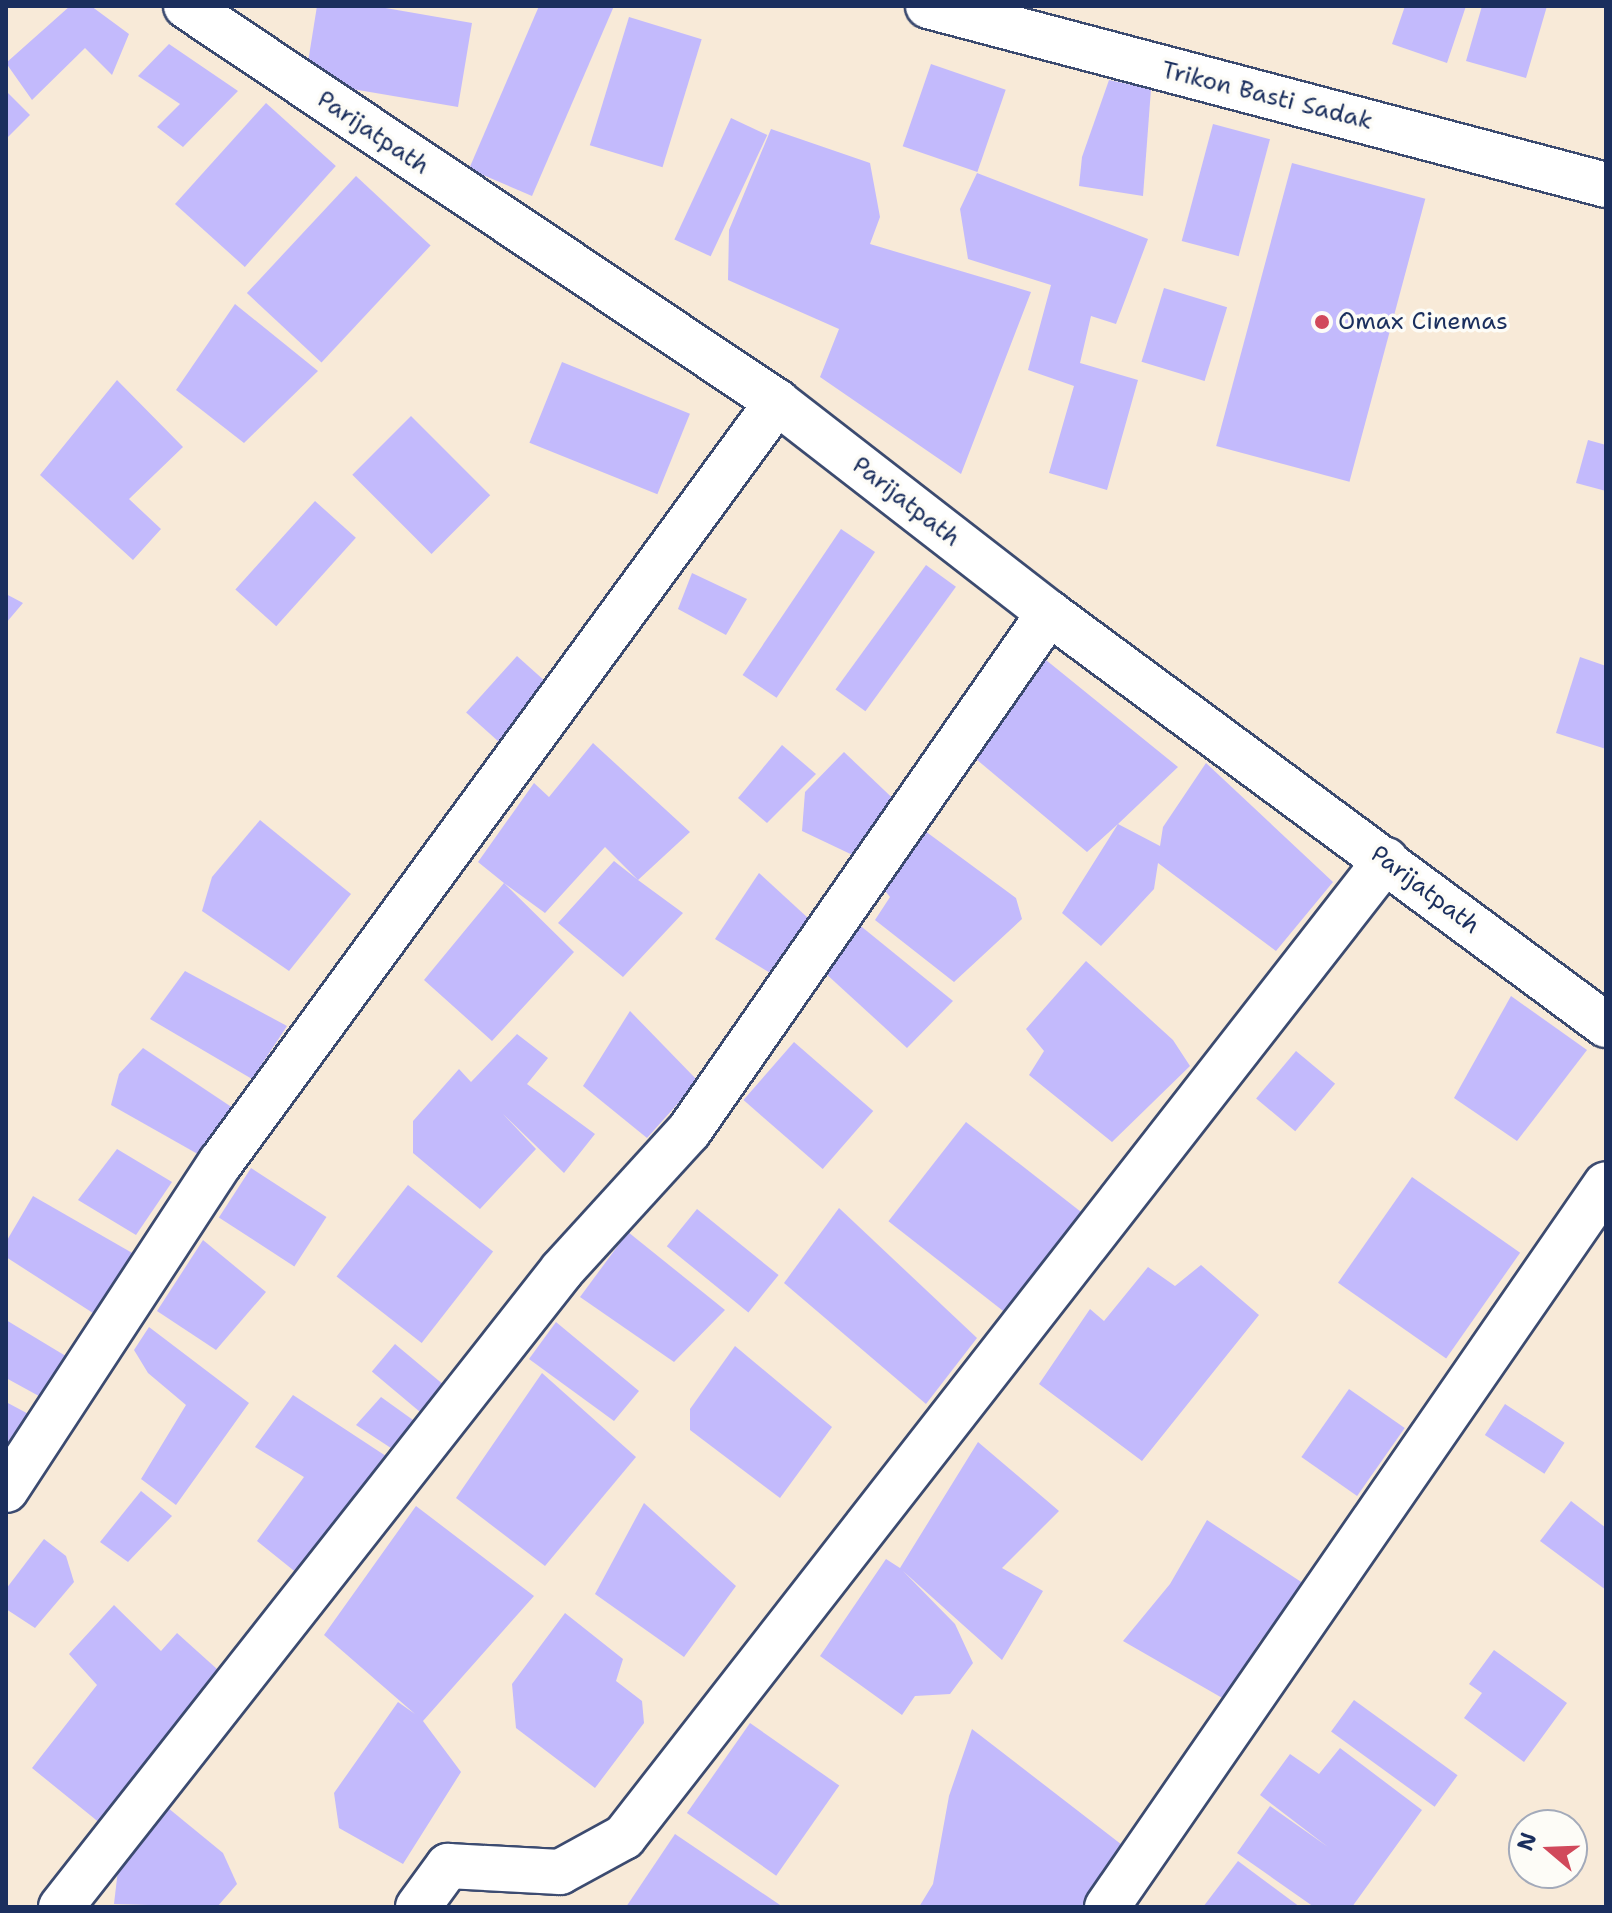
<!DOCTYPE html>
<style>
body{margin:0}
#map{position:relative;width:1612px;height:1913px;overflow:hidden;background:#f8ead8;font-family:"Shantell Sans",sans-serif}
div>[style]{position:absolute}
.building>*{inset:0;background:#c3bafc;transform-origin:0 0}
.roads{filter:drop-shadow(2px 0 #3c4b70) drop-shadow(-2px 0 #3c4b70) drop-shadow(0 2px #3c4b70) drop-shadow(0 -2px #3c4b70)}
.minor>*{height:44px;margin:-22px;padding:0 22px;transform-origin:22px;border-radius:22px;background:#fff}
.dots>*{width:22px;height:22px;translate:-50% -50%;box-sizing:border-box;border:4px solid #fdfcf7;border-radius:50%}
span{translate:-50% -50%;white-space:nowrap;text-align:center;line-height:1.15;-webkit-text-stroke:7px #fdfcf7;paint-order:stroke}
.street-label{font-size:24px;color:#1b2f5e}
.poi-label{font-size:24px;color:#1b2f5e}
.left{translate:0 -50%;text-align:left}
.frame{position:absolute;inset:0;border:8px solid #1b2f5e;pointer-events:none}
.north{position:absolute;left:1508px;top:1809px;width:80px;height:80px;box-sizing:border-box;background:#fdfcf7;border:2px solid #a3aaba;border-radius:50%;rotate:289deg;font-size:22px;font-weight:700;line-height:32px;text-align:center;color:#1b2f5e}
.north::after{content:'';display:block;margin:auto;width:28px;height:36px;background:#d1495b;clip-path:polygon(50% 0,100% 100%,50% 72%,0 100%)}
</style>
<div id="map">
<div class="building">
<div style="clip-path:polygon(70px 6px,91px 6px,129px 34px,112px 75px,85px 48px,32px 100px,6px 63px)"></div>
<div style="clip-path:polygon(317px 6px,374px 6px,472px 23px,458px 107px,305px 81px)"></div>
<div style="clip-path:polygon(539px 6px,614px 6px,532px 196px,469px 169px)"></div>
<div style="clip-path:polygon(1405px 6px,1466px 6px,1447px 63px,1392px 44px)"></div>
<div style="clip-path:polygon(1482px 6px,1547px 6px,1526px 78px,1466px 61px)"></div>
<div style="left:629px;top:17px;width:76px;height:134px;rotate:17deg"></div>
<div style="clip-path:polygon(169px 44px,238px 91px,183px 147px,157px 127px,180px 104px,138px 76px)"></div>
<div style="left:931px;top:64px;width:79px;height:87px;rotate:19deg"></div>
<div style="clip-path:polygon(1109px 80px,1151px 89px,1143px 196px,1079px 186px,1082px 157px)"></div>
<div style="clip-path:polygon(6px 91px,30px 115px,6px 139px)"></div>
<div style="left:266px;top:103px;width:94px;height:136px;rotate:42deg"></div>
<div style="left:731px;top:118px;width:40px;height:134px;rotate:25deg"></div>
<div style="left:1213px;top:124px;width:59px;height:121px;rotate:15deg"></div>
<div style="clip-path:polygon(771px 129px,870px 163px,880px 217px,870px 244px,1031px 292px,961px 474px,820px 377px,839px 329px,728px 280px,729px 230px)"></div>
<div style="left:1292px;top:163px;width:138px;height:293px;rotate:15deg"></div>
<div style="clip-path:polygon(977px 173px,1148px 239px,1116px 324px,1091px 316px,1080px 363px,1138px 380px,1107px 490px,1049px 473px,1074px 386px,1028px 370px,1051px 285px,968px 259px,960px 209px)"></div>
<div style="left:356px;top:176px;width:102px;height:160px;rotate:43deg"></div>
<div style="left:1164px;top:288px;width:66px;height:77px;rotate:17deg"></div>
<div style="clip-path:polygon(235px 304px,318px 371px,244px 443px,176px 390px)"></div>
<div style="left:562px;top:362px;width:138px;height:87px;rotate:22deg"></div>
<div style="clip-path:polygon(117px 380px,183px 447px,129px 499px,161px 529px,133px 560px,40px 475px)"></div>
<div style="left:411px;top:416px;width:112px;height:83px;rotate:45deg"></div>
<div style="clip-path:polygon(1588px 440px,1606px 445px,1606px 491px,1576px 483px)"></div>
<div style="left:315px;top:501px;width:55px;height:119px;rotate:42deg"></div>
<div style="left:841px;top:529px;width:41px;height:176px;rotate:34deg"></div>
<div style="left:926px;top:565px;width:37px;height:154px;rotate:36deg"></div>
<div style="clip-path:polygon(692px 573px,747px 599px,726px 635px,678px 609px)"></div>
<div style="clip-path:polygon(6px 594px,23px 603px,6px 623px)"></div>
<div style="left:517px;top:656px;width:48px;height:76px;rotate:42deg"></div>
<div style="clip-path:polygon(1580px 657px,1606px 666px,1606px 749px,1556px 733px)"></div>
<div style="clip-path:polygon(1046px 660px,1178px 767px,1118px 824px,1160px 846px,1163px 827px,1206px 763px,1333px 882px,1276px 951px,1158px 863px,1154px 889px,1101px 946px,1062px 913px,1118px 824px,1087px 852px,970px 754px)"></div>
<div style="clip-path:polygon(593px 743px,690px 832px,638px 880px,683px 913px,623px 977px,558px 923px,614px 861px,638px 880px,605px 847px,545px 913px,504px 883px,574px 952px,492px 1041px,424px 980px,504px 883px,478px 862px,534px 783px,549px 797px)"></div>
<div style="clip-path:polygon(782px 745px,816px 774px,767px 823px,738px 798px)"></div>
<div style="clip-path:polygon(844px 752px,904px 809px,861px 859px,802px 831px,805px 792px)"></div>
<div style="clip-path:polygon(260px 820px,351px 894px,289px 971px,202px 911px,212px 877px)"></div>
<div style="clip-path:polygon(921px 828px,1016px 898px,1022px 919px,954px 982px,875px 920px,890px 897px,874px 877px)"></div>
<div style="clip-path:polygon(759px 873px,820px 929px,780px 979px,715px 939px)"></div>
<div style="clip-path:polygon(857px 923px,953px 1001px,907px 1048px,824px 972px)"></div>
<div style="clip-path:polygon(1086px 961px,1173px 1040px,1190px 1066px,1112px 1142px,1029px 1075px,1044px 1051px,1026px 1029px)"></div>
<div style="clip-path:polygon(185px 971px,287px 1026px,252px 1079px,150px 1019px)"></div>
<div style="clip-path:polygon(1511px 996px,1587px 1050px,1517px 1141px,1454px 1098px)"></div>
<div style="clip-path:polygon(630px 1011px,698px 1081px,647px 1138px,583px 1086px)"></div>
<div style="clip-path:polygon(517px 1034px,548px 1058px,527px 1084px,595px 1134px,564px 1173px,503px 1114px,536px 1149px,480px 1209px,413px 1153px,413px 1121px,459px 1069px,471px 1082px)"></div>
<div style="left:794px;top:1042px;width:105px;height:77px;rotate:41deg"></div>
<div style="clip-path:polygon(143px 1048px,239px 1112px,203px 1157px,111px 1105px,119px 1074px)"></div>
<div style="left:1296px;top:1051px;width:51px;height:62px;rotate:40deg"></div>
<div style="left:966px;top:1122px;width:157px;height:126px;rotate:38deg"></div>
<div style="clip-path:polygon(117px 1149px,172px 1182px,136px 1235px,78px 1200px)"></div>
<div style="left:251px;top:1168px;width:90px;height:59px;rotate:33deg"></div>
<div style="left:1412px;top:1177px;width:132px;height:129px;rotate:35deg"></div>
<div style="left:408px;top:1185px;width:108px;height:116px;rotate:38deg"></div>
<div style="clip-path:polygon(33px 1196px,134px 1254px,96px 1315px,6px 1257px,6px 1242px)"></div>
<div style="clip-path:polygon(839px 1208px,977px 1338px,926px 1404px,784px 1283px)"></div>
<div style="left:697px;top:1209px;width:105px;height:48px;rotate:39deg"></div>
<div style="clip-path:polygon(628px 1232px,725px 1310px,674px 1362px,580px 1297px)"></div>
<div style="clip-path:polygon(203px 1240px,266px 1292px,216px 1350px,157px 1311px)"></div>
<div style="clip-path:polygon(1201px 1265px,1259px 1315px,1142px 1461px,1039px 1384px,1090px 1309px,1104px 1321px,1148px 1267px,1175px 1286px)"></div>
<div style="clip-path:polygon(6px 1320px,74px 1361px,48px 1401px,6px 1378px)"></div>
<div style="clip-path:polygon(556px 1322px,639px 1391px,614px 1421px,529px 1359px)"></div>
<div style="clip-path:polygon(149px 1327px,249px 1403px,176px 1505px,141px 1479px,186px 1405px,148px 1373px,134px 1350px)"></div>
<div style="left:395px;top:1344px;width:70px;height:36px;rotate:40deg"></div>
<div style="clip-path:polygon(735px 1346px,832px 1427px,780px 1498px,690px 1430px,690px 1409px)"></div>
<div style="clip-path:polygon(542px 1373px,636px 1457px,545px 1566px,456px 1498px)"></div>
<div style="left:1349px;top:1389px;width:68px;height:83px;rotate:35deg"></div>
<div style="clip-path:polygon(293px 1395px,395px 1462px,298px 1574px,257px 1541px,304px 1477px,255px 1447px)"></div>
<div style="clip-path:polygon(381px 1397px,427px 1430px,406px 1458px,356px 1425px)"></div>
<div style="clip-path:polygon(6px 1402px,36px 1418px,6px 1454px)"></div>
<div style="left:1505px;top:1404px;width:71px;height:37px;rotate:33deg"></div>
<div style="clip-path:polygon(978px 1442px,1059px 1511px,1002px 1568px,1043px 1591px,1002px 1660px,903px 1571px,955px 1624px,973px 1663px,950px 1694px,915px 1696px,902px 1715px,820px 1656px,886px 1559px,900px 1568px)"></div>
<div style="clip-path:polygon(141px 1491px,172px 1516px,128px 1562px,100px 1542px)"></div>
<div style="clip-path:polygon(1571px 1501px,1606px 1528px,1606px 1590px,1540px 1541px)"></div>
<div style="clip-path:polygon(644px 1503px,736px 1586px,684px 1657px,595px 1594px)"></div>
<div style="clip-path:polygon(416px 1506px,534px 1596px,423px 1721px,461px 1772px,403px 1864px,339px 1828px,334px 1793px,398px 1702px,415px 1714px,324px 1635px)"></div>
<div style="clip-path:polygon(1207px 1520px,1315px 1591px,1260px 1641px,1224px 1699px,1123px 1641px,1170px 1584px)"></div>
<div style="clip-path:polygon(44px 1539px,66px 1556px,74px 1582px,35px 1628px,6px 1609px,6px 1589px)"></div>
<div style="clip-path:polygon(114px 1605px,161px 1651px,177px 1633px,227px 1678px,106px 1828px,32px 1768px,97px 1685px,69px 1654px)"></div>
<div style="clip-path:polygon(565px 1613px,623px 1659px,616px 1681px,642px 1701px,644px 1723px,595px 1788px,516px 1728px,512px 1684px)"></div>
<div style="clip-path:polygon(1494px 1650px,1567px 1703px,1524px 1762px,1464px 1718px,1482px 1693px,1469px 1684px)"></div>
<div style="left:1354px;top:1700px;width:128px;height:39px;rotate:36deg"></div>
<div style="left:750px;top:1723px;width:109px;height:110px;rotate:35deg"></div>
<div style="clip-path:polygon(972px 1729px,1126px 1848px,1082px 1907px,919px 1907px,933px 1884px,949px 1796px)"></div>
<div style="clip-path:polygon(1340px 1748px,1422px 1810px,1352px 1907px,1314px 1907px,1237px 1853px,1270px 1806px,1328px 1847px,1260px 1795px,1290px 1754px,1319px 1774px)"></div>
<div style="clip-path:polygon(162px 1803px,223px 1853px,237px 1884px,217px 1907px,114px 1904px,119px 1861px)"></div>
<div style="clip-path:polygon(675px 1834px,783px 1907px,626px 1907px)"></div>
<div style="clip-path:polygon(1238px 1861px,1300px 1907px,1203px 1907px)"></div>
</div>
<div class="roads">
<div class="minor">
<div style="left:186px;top:6px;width:711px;rotate:33.82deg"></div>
<div style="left:777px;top:402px;width:344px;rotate:37.8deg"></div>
<div style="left:1049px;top:613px;width:693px;rotate:36.49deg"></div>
<div style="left:928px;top:6px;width:701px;rotate:14.79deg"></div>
<div style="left:6px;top:1490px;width:392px;rotate:-56.8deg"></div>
<div style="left:221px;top:1162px;width:942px;rotate:-53.81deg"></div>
<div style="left:61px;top:1907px;width:810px;rotate:-51.81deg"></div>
<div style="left:562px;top:1270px;width:188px;rotate:-47.6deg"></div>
<div style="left:689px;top:1131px;width:631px;rotate:-55.2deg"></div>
<div style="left:418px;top:1907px;width:51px;rotate:-53.8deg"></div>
<div style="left:448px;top:1866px;width:112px;rotate:3.1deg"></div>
<div style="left:560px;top:1872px;width:73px;rotate:-28.7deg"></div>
<div style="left:624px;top:1837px;width:1239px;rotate:-52.05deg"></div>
<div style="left:1107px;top:1907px;width:878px;rotate:-55.39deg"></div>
</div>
</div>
<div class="dots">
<div style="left:1322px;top:322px;background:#d1495b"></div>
</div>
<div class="street-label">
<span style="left:1267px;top:96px;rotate:14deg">Trikon Basti Sadak</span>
<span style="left:373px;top:133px;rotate:34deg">Parijatpath</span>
<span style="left:906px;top:502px;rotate:38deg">Parijatpath</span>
<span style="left:1425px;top:890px;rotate:37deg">Parijatpath</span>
</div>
<div class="poi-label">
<span class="left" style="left:1338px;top:322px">Omax Cinemas</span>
</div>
<div class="frame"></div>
<div class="north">N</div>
</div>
